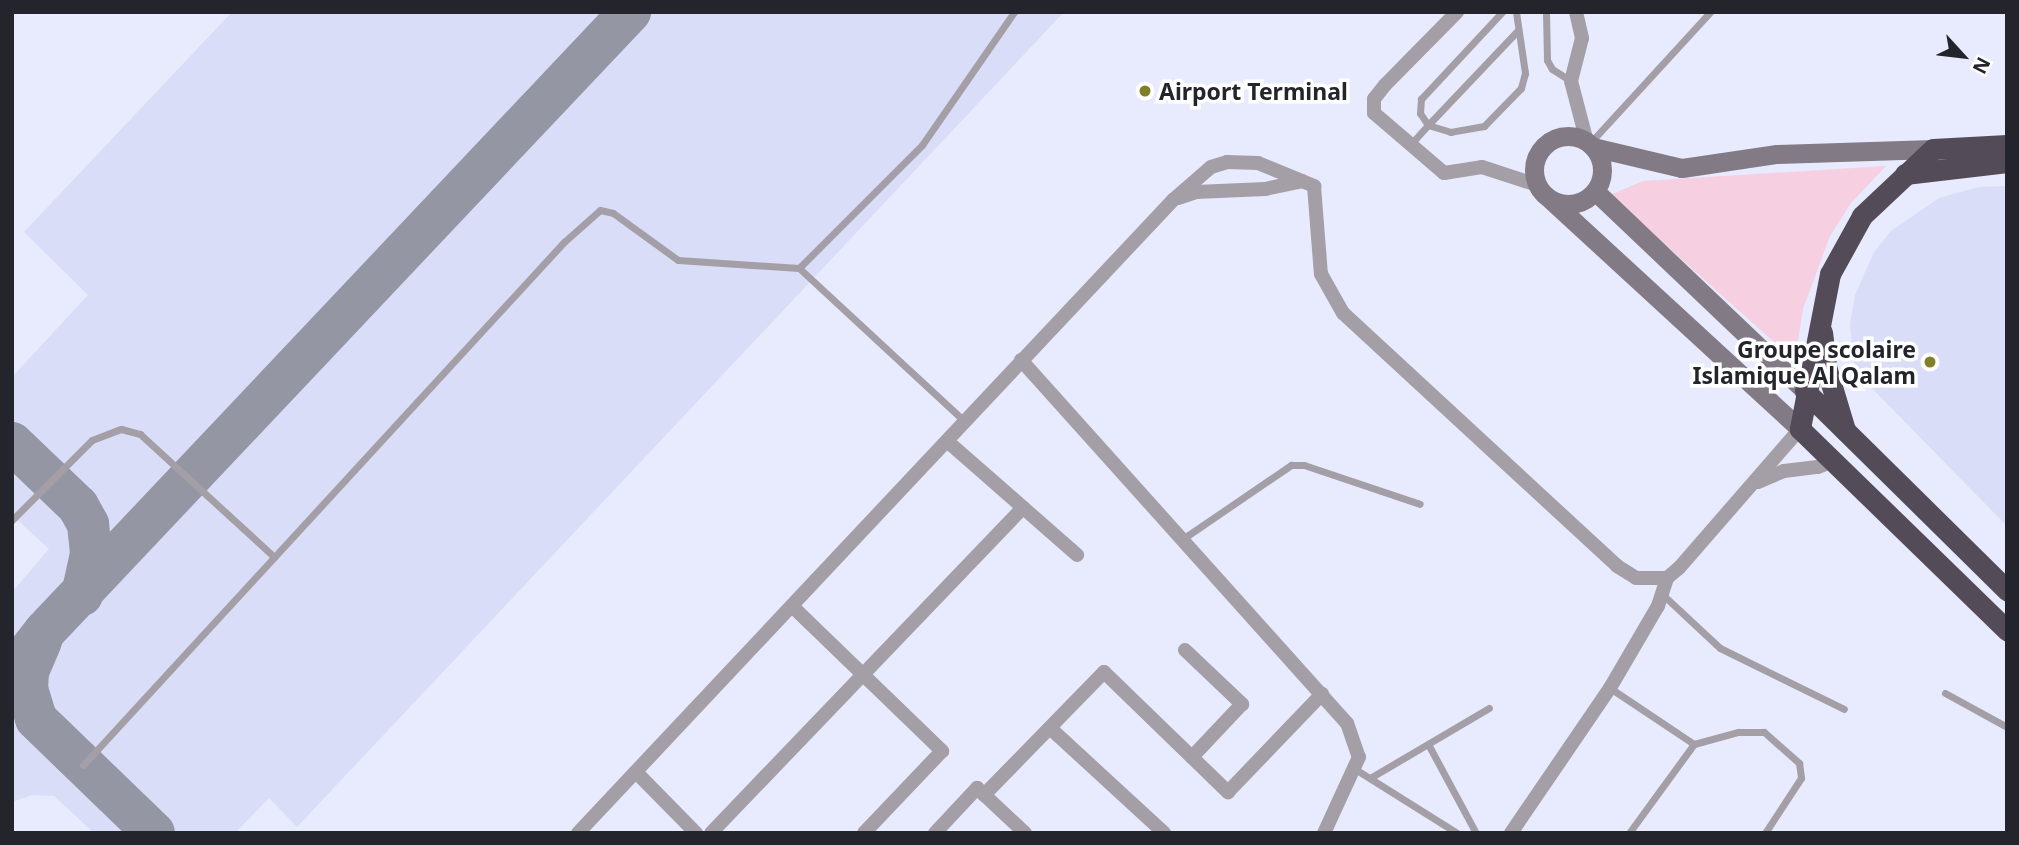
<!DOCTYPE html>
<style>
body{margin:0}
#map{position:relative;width:2019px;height:845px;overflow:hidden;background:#e8eafd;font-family:"Noto Sans",sans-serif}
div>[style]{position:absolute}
.built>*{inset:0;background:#d9ddf7}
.green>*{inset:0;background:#f6cfe1}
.taxiway>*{height:42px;margin:-21px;padding:0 21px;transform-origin:21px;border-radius:21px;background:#9496a4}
.lane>*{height:7px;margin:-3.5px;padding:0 3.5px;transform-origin:3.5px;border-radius:3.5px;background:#a49fa7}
.street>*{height:14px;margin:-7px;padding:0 7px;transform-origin:7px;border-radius:7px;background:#a49fa7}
.secondary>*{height:19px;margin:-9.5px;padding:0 9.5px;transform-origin:9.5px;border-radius:9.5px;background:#827b85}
.secondary>.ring{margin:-9.5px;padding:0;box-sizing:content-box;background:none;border:19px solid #827b85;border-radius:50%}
.highway>*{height:21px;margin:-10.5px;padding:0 10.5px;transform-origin:10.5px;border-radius:10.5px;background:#544b59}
.dots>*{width:19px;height:19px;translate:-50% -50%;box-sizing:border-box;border:4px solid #fff;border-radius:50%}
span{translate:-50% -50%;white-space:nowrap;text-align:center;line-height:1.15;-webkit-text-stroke:7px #fff;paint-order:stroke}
.poi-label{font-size:23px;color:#24252c;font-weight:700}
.left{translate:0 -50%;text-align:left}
.right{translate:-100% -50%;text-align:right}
.frame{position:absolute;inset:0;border:14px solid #24252c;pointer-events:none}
.north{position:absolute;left:1928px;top:21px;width:70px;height:70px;-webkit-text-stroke:5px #fff;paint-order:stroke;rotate:117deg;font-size:19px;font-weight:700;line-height:28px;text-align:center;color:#24252c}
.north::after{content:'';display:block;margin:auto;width:24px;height:32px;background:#24252c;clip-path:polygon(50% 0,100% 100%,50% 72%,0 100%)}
</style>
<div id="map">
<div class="built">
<div style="clip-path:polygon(232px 12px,1064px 12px,297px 827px,269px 798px,235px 833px,94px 833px,54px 796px,32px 795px,12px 802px,12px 592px,49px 549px,12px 515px,12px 377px,88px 295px,24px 232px)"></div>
<div style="clip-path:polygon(2007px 186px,2007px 526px,1855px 371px,1850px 325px,1855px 295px,1874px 252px,1891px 231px,1939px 198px,1979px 187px)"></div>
</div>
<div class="green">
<div style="clip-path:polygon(1886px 166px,1851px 203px,1830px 236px,1803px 309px,1795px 361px,1610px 195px,1643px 181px)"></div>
</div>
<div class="taxiway">
<div style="left:12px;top:443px;width:91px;rotate:43.7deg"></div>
<div style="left:78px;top:506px;width:21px;rotate:61deg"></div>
<div style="left:88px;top:524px;width:30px;rotate:84deg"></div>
<div style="left:91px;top:554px;width:42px;rotate:102.4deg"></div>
<div style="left:41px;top:641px;width:33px;rotate:113deg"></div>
<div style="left:28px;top:671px;width:18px;rotate:93deg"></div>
<div style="left:27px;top:689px;width:31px;rotate:73deg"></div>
<div style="left:36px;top:719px;width:164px;rotate:44deg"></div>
<div style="left:12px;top:673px;width:53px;rotate:-51.8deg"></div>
<div style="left:45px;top:631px;width:852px;rotate:-46.62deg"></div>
</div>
<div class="lane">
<div style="left:1516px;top:12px;width:62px;rotate:81.6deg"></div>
<div style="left:1525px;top:73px;width:16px;rotate:105deg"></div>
<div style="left:1521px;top:88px;width:53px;rotate:134.2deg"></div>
<div style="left:1484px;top:126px;width:34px;rotate:170deg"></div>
<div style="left:1451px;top:132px;width:24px;rotate:-163deg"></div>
<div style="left:1428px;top:125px;width:131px;rotate:-46.5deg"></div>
<div style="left:1546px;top:12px;width:48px;rotate:88.8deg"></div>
<div style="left:1547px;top:60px;width:10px;rotate:61deg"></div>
<div style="left:1552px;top:69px;width:22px;rotate:32deg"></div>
<div style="left:1590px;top:143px;width:178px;rotate:-47.5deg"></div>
<div style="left:1410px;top:145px;width:27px;rotate:-48deg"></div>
<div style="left:1428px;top:125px;width:14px;rotate:-124deg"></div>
<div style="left:1420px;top:113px;width:14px;rotate:-86deg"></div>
<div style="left:1421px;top:99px;width:119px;rotate:-47deg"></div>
<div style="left:799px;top:268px;width:174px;rotate:-45deg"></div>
<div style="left:922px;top:145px;width:162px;rotate:-55.3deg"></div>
<div style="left:12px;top:520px;width:113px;rotate:-45deg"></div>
<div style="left:92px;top:440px;width:31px;rotate:-21deg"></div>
<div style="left:121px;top:429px;width:20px;rotate:15deg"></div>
<div style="left:140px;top:434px;width:182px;rotate:42.5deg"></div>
<div style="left:1184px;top:538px;width:130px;rotate:-34.3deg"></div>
<div style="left:1291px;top:465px;width:13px"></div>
<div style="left:1304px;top:465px;width:122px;rotate:18.6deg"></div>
<div style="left:1662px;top:594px;width:79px;rotate:43deg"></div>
<div style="left:1720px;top:648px;width:138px;rotate:26.2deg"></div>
<div style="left:1610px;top:688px;width:101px;rotate:33.7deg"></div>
<div style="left:1945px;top:693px;width:71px;rotate:28.7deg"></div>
<div style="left:1428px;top:744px;width:101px;rotate:61.7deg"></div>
<div style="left:83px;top:765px;width:711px;rotate:-47.4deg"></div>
<div style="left:564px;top:242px;width:48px;rotate:-41.6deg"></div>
<div style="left:600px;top:210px;width:13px;rotate:13deg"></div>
<div style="left:613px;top:213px;width:80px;rotate:35.9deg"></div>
<div style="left:678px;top:260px;width:121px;rotate:3.8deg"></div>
<div style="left:799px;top:268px;width:225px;rotate:42.8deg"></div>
<div style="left:1355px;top:769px;width:120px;rotate:32.1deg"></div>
<div style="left:1370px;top:778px;width:138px;rotate:-30.5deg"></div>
<div style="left:1629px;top:833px;width:110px;rotate:-53.9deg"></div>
<div style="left:1694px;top:744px;width:46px;rotate:-15.3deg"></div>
<div style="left:1738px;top:732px;width:26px"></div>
<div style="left:1764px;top:732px;width:47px;rotate:41.5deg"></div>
<div style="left:1799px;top:763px;width:15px;rotate:82deg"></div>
<div style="left:1801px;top:778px;width:66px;rotate:123.2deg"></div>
</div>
<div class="street">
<div style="left:1457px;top:12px;width:103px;rotate:134.6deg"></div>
<div style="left:1385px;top:85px;width:18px;rotate:128deg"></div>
<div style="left:1374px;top:99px;width:14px;rotate:90deg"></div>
<div style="left:1374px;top:113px;width:92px;rotate:40.6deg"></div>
<div style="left:1444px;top:173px;width:38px;rotate:-9deg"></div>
<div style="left:1482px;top:167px;width:58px;rotate:18.1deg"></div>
<div style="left:1576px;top:12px;width:27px;rotate:77deg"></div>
<div style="left:1582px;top:38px;width:44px;rotate:104.3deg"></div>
<div style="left:1571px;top:81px;width:63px;rotate:75.3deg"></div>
<div style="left:1178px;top:198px;width:19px;rotate:-18deg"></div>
<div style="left:1196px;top:192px;width:69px;rotate:-2.5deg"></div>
<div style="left:1265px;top:189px;width:38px;rotate:-12deg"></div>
<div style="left:1021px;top:360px;width:488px;rotate:48.1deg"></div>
<div style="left:1347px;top:723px;width:36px;rotate:71deg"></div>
<div style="left:1359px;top:757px;width:84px;rotate:114.7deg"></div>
<div style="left:947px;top:441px;width:173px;rotate:41.2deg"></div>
<div style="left:1758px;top:482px;width:28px;rotate:-23deg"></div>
<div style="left:1784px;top:471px;width:34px;rotate:-7deg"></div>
<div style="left:1818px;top:467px;width:16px;rotate:-22deg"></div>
<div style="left:792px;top:606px;width:209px;rotate:44deg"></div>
<div style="left:942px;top:751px;width:113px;rotate:133.6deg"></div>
<div style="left:1185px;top:650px;width:79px;rotate:43.5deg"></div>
<div style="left:1242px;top:704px;width:73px;rotate:133.3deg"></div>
<div style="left:1050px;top:728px;width:155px;rotate:42.6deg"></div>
<div style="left:636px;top:772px;width:86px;rotate:45.5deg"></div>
<div style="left:984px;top:795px;width:172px;rotate:-45.7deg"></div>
<div style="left:1104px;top:672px;width:173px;rotate:44.1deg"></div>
<div style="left:1228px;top:792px;width:136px;rotate:-46.2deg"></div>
<div style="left:578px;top:833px;width:869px;rotate:-46.77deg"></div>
<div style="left:1173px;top:200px;width:50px;rotate:-41deg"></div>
<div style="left:1211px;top:167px;width:17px;rotate:-17deg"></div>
<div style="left:1227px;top:162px;width:31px;rotate:2deg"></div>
<div style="left:1258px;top:163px;width:61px;rotate:22.3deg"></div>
<div style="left:1314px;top:186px;width:88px;rotate:85.5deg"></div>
<div style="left:1321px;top:274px;width:45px;rotate:60.6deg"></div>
<div style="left:1343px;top:313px;width:373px;rotate:42.7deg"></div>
<div style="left:1617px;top:566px;width:22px;rotate:32deg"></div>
<div style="left:1636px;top:578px;width:31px"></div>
<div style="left:1667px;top:578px;width:16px;rotate:-40deg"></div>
<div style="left:1679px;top:568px;width:184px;rotate:-49deg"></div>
<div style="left:711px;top:833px;width:451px;rotate:-46.2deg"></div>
<div style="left:935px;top:833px;width:62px;rotate:-47deg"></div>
<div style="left:977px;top:788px;width:66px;rotate:43.2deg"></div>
<div style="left:1511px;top:833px;width:176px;rotate:-55.7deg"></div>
<div style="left:1610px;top:688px;width:95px;rotate:-59.7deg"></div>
<div style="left:1658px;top:606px;width:29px;rotate:-72deg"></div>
</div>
<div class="secondary">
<div class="ring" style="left:1534px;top:136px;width:49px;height:49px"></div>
<div style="left:1593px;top:147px;width:91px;rotate:13.3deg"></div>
<div style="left:1682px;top:168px;width:96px;rotate:-8.4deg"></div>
<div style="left:1777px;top:154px;width:156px;rotate:-1.8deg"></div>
<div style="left:1595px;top:191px;width:290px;rotate:43.6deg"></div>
<div style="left:1552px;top:201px;width:337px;rotate:42.6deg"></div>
</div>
<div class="highway">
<div style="left:2007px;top:145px;width:74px;rotate:176.9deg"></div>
<div style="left:1933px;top:149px;width:98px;rotate:136.7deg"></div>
<div style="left:1862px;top:216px;width:66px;rotate:118.9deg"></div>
<div style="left:1830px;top:274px;width:158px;rotate:101deg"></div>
<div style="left:1800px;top:429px;width:289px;rotate:44.2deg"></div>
<div style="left:1905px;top:174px;width:103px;rotate:-6.7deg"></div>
<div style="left:1822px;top:332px;width:38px;rotate:83deg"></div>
<div style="left:1827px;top:370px;width:63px;rotate:73.3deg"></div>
<div style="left:1805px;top:391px;width:284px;rotate:44.6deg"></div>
</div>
<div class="dots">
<div style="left:1145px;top:91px;background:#818029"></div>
<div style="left:1930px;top:362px;background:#818029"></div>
</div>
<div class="poi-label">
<span class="left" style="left:1159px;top:91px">Airport Terminal</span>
<span class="right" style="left:1916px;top:362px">Groupe scolaire<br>Islamique Al Qalam</span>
</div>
<div class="frame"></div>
<div class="north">N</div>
</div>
